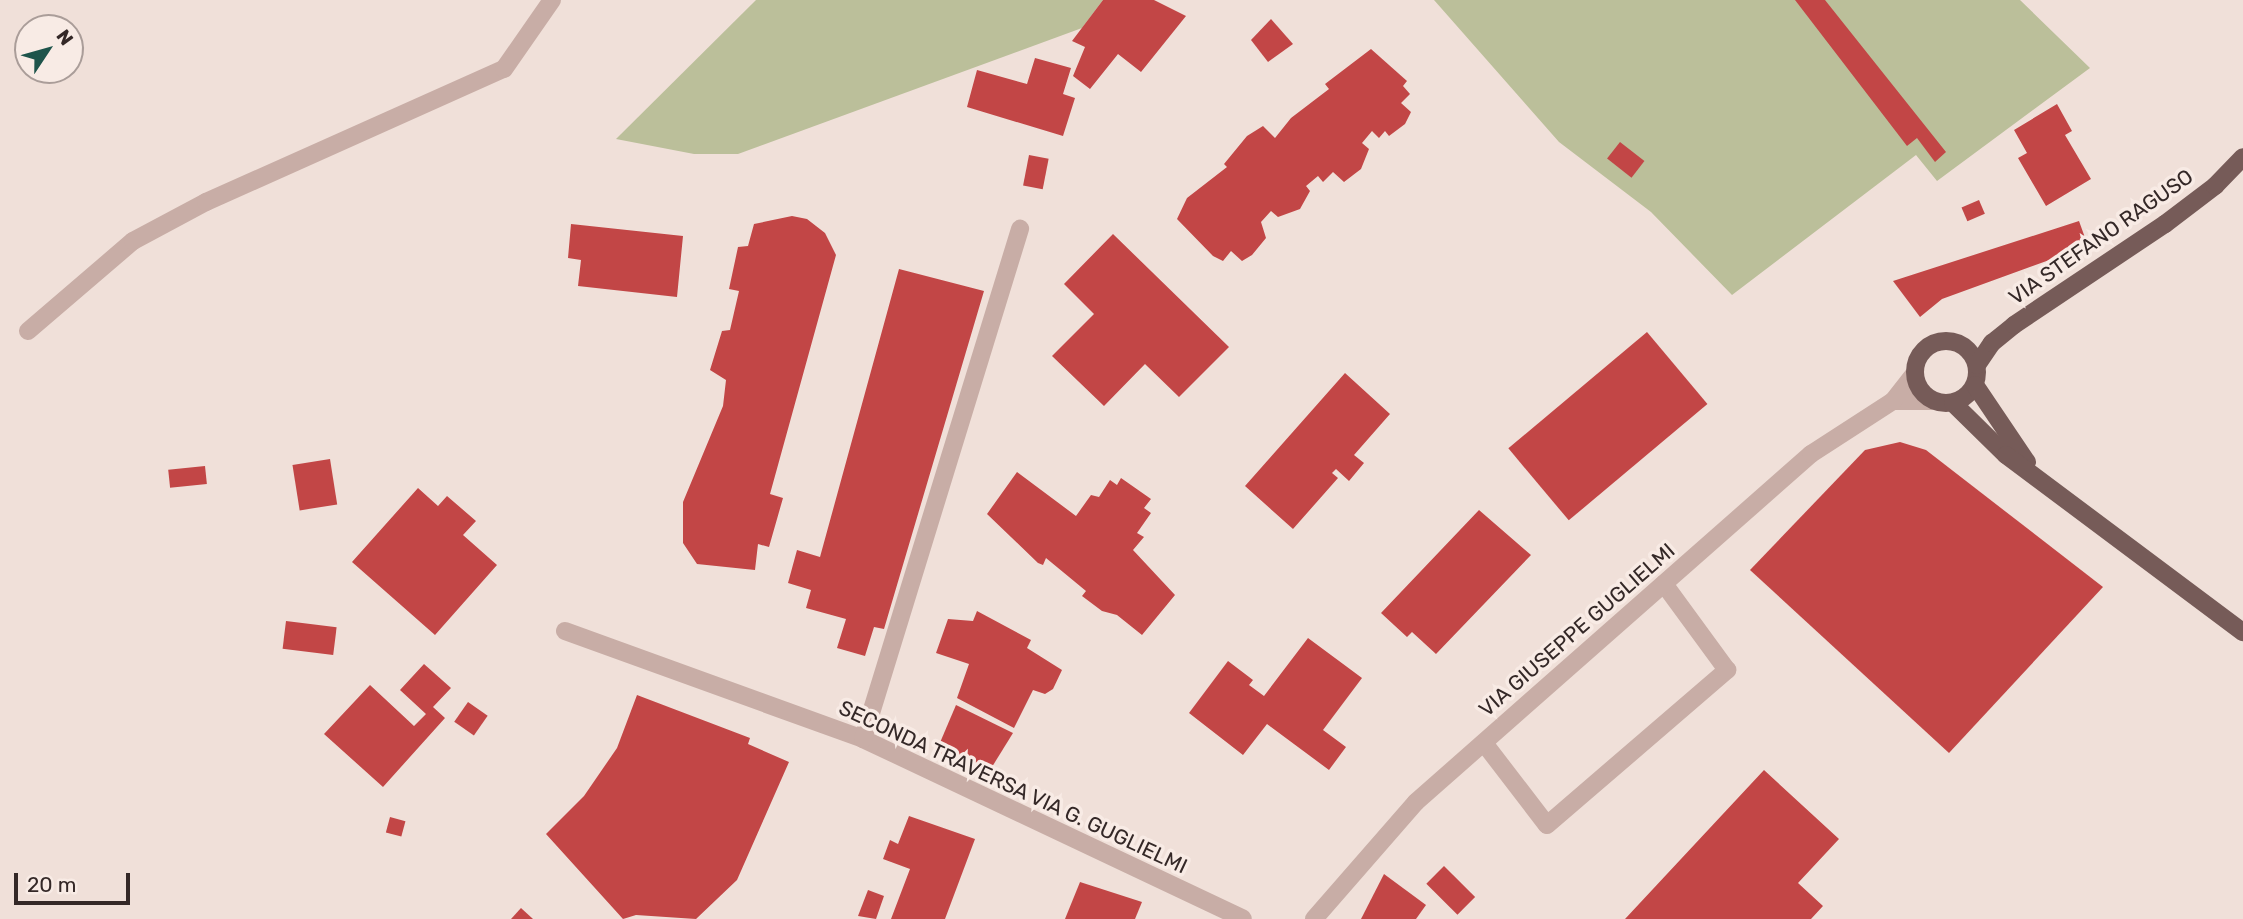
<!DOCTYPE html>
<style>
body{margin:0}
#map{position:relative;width:2243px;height:919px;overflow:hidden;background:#f0e0d9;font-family:Rubik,sans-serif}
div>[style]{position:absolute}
.green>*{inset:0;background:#bbbf9a}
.building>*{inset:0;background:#c24646;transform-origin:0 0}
.lane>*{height:18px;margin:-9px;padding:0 9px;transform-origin:9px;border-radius:9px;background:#c8ada6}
.street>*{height:18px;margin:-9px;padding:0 9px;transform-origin:9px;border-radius:9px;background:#c8ada6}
.primary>*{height:18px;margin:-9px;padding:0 9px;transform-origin:9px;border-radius:9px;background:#765b58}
.primary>.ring{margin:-9px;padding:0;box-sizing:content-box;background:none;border:18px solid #765b58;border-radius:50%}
span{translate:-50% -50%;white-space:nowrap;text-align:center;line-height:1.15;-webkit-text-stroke:7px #f8ebe5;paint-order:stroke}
.street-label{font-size:21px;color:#342827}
.north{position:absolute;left:14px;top:14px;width:70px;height:70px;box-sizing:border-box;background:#f8ebe5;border:2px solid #aa9d99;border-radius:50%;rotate:54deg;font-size:19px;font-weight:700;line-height:28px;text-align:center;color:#342827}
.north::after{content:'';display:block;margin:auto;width:24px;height:32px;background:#1e544b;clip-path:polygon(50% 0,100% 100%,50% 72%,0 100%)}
.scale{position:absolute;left:14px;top:873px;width:116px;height:32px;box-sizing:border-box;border:4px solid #342827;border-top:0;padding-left:9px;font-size:21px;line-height:24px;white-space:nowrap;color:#342827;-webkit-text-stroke:5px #f8ebe5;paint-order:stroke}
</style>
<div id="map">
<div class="green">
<div style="clip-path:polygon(756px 0,1103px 0,1082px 28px,738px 154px,694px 154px,616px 139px)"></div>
<div style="clip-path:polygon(1434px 0,2020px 0,2090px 68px,1937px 181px,1916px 155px,1732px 295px,1651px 212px,1559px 142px)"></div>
</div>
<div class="building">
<div style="clip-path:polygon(1103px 0,1154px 0,1186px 16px,1141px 72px,1118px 54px,1090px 89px,1073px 76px,1085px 47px,1072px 41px)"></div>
<div style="clip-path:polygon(1795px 0,1825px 0,1946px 152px,1935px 162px,1917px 138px,1907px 146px)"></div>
<div style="clip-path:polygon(1271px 19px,1293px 44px,1268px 62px,1251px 40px)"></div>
<div style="clip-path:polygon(1371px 49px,1407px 81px,1403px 86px,1410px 94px,1401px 103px,1411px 112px,1405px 124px,1389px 136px,1385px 131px,1379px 138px,1372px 131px,1362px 143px,1369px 149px,1361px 169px,1344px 182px,1333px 172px,1323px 182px,1318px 176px,1306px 186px,1310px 191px,1300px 209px,1278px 217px,1271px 211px,1261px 222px,1266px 238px,1252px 255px,1242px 261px,1231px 251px,1223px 261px,1213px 256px,1177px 219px,1187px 198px,1227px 167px,1224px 164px,1247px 136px,1263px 126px,1275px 138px,1291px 118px,1329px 89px,1325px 84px)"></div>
<div style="clip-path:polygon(1035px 58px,1071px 68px,1063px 94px,1075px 98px,1063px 136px,967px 107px,977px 70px,1027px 84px)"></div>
<div style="clip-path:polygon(2057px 104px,2072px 131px,2065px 135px,2091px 179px,2046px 206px,2018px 158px,2027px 153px,2014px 130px)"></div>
<div style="left:1620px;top:142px;width:31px;height:21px;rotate:38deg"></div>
<div style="left:1029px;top:155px;width:20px;height:31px;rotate:11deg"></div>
<div style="left:1979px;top:200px;width:15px;height:19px;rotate:67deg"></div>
<div style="clip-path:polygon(792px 216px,807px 219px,825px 233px,836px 255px,770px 494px,783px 498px,769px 547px,758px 544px,755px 570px,697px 564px,683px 543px,683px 502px,723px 406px,726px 380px,710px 370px,722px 331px,730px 330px,739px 291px,729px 289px,738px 247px,748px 246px,754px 224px)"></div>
<div style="clip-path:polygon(2079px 221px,2088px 246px,1942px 299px,1920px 317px,1893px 281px)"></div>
<div style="clip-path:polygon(571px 224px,683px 236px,677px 297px,578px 286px,581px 260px,568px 258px)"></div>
<div style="clip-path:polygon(1113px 234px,1229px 347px,1179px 397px,1145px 364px,1104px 406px,1052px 356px,1094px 314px,1064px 284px)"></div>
<div style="clip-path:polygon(899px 269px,984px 291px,884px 629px,874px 627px,865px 656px,837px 648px,846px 619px,806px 608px,811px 590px,788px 583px,797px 550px,820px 557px)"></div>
<div style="left:1647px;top:332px;width:94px;height:181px;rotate:50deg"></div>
<div style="clip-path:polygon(1345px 373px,1390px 414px,1354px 455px,1364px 463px,1349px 481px,1336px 469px,1332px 473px,1338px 478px,1293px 529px,1245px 486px)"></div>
<div style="clip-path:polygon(1900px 442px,1926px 450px,2103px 587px,1949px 753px,1750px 570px,1865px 450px)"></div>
<div style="left:330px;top:459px;width:46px;height:38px;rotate:81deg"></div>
<div style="left:205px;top:466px;width:18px;height:37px;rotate:84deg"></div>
<div style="clip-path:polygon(1017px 472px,1076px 516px,1091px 495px,1099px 497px,1110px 480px,1117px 485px,1121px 478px,1151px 499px,1144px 508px,1151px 513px,1137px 533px,1144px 537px,1133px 550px,1175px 595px,1142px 635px,1117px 615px,1102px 611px,1082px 596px,1086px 591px,1046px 558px,1043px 565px,1038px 563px,987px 514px)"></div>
<div style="clip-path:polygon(418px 488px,438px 506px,447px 496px,476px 521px,463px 535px,497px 565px,435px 635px,352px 562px)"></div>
<div style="clip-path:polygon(1479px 510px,1531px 555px,1436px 654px,1412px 632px,1407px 637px,1381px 613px)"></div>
<div style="clip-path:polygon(977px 611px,1031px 640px,1027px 648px,1062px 670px,1053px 689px,1045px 694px,1033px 690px,1014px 728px,957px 698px,969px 664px,936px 653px,948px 619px,973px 621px)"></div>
<div style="left:286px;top:621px;width:51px;height:28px;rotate:7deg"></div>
<div style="clip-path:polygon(1308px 638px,1362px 678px,1323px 730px,1346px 747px,1329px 770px,1267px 724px,1243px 755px,1189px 713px,1228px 661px,1253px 680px,1249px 685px,1264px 696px)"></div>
<div style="clip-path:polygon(424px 664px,451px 688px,433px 707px,445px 718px,383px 787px,324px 734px,370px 685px,414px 726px,426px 714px,400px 690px)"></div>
<div style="clip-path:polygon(637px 695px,750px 738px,748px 744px,789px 762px,737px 880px,696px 919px,636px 915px,623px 919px,546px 834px,584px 796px,617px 748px)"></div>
<div style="left:468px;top:702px;width:24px;height:24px;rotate:35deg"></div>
<div style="clip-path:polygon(956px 705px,1013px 733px,987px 775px,936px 752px)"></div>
<div style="clip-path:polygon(1764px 770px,1839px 839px,1798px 883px,1823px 906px,1811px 919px,1625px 919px)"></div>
<div style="clip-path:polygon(909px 816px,975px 839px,945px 919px,891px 919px,910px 869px,883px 859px,890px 840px,898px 844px)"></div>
<div style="left:390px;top:817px;width:16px;height:16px;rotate:15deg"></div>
<div style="left:1444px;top:866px;width:44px;height:25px;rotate:45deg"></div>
<div style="clip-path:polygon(1384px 874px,1426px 905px,1416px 919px,1361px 919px)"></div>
<div style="clip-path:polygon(1080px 882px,1142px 902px,1135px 919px,1065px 919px)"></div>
<div style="clip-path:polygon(868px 890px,884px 896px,876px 919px,858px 916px)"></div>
<div style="clip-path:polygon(521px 908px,533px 919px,511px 919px)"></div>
</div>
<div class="lane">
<div style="left:1484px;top:743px;width:103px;rotate:52.5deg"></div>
<div style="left:1547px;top:825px;width:238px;rotate:-40.7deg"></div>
<div style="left:1727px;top:670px;width:107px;rotate:-126.2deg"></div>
</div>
<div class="street">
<div style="left:28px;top:331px;width:138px;rotate:-40.6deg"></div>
<div style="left:133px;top:241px;width:83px;rotate:-28.1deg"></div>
<div style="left:206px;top:202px;width:326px;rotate:-24.1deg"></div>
<div style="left:504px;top:69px;width:84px;rotate:-55.2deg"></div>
<div style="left:1893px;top:401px;width:38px"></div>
<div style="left:565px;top:631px;width:317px;rotate:19.9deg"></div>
<div style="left:863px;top:739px;width:420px;rotate:25.3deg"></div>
<div style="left:863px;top:739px;width:534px;rotate:-72.89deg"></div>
<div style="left:1314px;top:919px;width:155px;rotate:-48.9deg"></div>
<div style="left:1416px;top:802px;width:526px;rotate:-41.38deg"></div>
<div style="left:1811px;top:454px;width:98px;rotate:-32.9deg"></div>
<div style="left:1893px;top:401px;width:34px;rotate:-52deg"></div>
</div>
<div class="primary">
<div class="ring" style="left:1915px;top:341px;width:44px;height:44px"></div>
<div style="left:1977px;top:365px;width:27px;rotate:-56deg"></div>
<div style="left:1992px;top:343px;width:28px;rotate:-39deg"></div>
<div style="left:2014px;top:325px;width:182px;rotate:-33.8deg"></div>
<div style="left:2165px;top:224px;width:63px;rotate:-37.2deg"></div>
<div style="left:2215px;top:186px;width:40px;rotate:-46deg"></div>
<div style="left:1975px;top:385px;width:93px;rotate:56deg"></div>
<div style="left:1953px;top:403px;width:74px;rotate:44.5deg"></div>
<div style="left:2006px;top:455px;width:296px;rotate:36.8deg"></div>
</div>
<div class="street-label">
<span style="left:2101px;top:237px;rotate:-35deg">VIA STEFANO RAGUSO</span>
<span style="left:1577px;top:630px;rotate:-41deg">VIA GIUSEPPE GUGLIELMI</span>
<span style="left:1013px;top:787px;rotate:25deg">SECONDA TRAVERSA VIA G. GUGLIELMI</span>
</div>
<div class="north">N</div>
<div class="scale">20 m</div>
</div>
